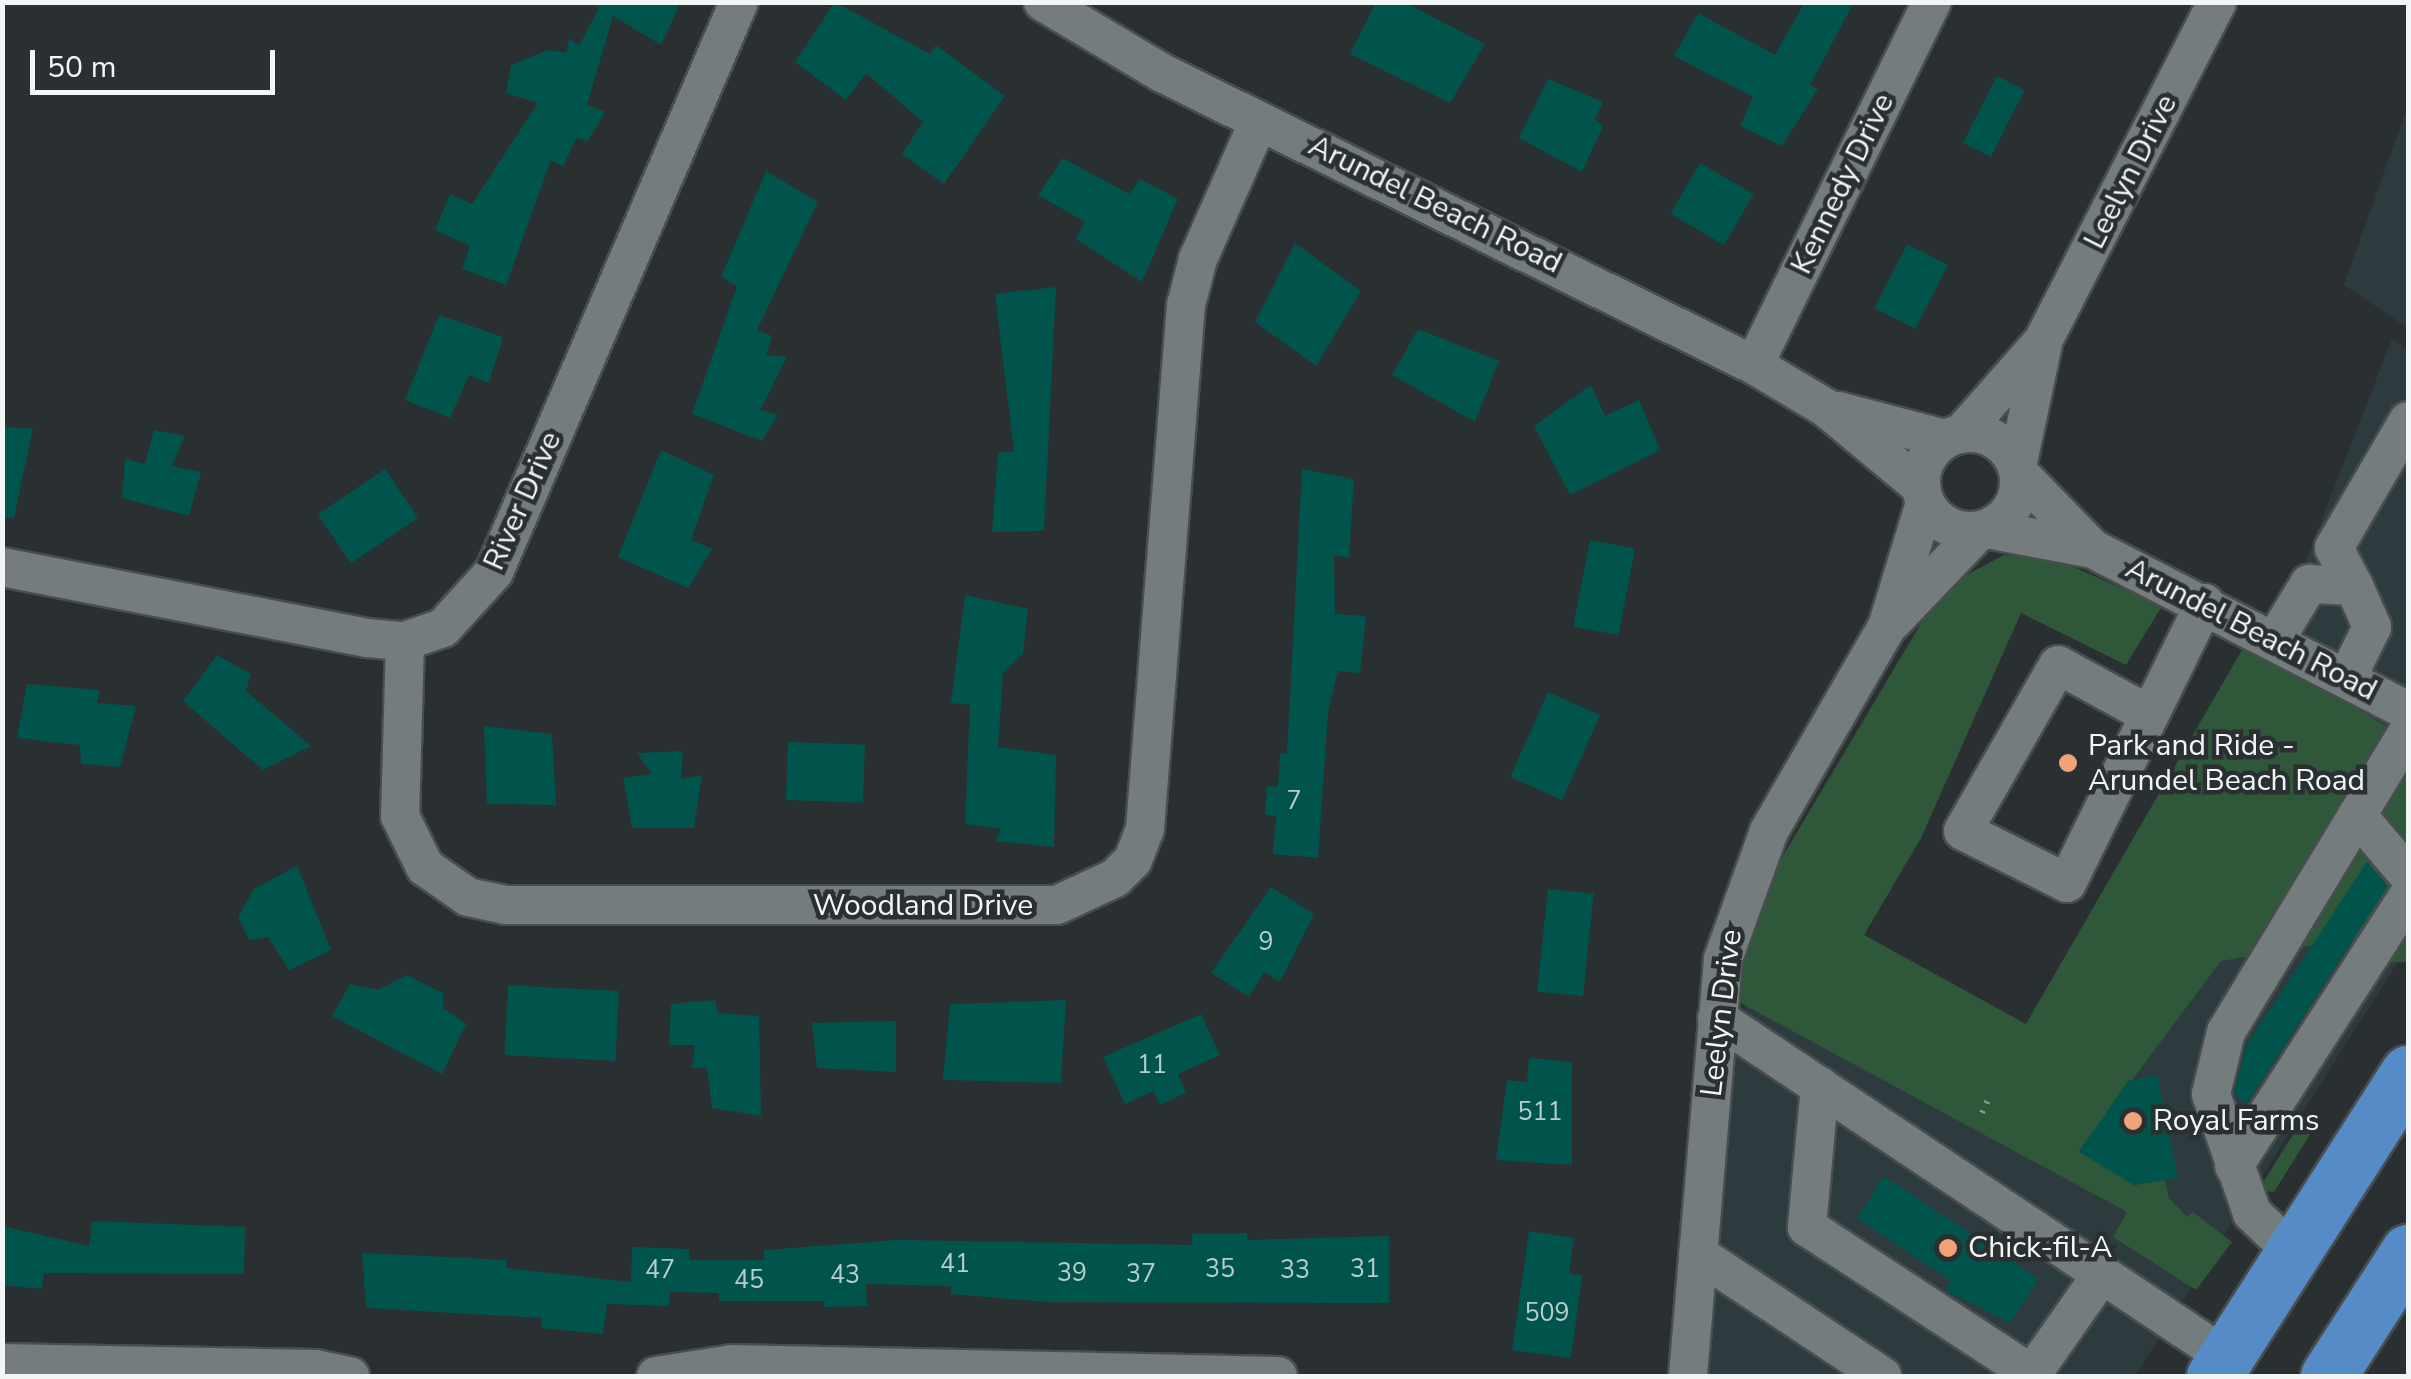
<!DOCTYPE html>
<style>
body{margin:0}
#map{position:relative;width:2411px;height:1379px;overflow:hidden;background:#2a3031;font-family:"Nunito Sans",sans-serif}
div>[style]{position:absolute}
.built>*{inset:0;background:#2d3a3e}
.green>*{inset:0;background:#2f5739}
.building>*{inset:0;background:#00544c;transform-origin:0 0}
.path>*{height:6px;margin-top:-3px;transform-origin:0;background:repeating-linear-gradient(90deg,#898e8f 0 2.5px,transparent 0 10.5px)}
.roads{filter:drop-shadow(2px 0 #484d4e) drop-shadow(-2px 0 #484d4e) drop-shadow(0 2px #484d4e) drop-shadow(0 -2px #484d4e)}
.minor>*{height:38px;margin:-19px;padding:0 19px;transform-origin:19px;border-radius:19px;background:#757c7e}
.minor>.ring{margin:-19px;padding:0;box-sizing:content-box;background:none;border:38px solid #757c7e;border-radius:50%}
.highway>*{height:55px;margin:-27.5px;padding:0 27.5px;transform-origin:27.5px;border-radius:27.5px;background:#558cc8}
.dots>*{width:28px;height:28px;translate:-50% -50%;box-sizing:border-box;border:5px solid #2a3031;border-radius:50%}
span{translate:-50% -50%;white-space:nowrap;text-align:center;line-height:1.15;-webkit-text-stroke:9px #2a3031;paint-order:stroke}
.number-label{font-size:25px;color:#b6cecc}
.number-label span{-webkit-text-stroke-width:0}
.street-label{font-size:30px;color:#f2f6f7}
.poi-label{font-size:30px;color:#f2f6f7}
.left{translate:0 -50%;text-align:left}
.frame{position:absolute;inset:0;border:5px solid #f2f6f7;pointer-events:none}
.scale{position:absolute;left:30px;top:50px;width:245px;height:45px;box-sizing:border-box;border:5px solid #f2f6f7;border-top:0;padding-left:12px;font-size:30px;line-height:35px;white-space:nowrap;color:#f2f6f7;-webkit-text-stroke:8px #2a3031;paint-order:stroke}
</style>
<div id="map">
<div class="built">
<div style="clip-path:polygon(2408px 105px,2408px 328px,2344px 285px)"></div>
<div style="clip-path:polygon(2392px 339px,2408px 350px,2408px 946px,2135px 1376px,1676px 1376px,1748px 989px,2054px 1158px,2285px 614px)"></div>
</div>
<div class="green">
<div style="clip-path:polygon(2004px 555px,2053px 558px,2162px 606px,2126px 665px,2021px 613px,1921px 838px,1864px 935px,2026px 1024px,2246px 643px,2408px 739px,2408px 962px,2373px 963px,2352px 939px,2221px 961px,2079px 1151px,2134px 1185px,2165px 1180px,2169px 1198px,2187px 1217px,2193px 1212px,2232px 1242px,2196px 1290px,2113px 1237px,2127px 1212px,1737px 1001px,1733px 940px,1942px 588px)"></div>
<div style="clip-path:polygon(2299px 1125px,2311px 1133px,2274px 1192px,2266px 1191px,2264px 1181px)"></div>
</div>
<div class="building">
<div style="clip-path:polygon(589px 2px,681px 2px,661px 45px,613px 16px,587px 105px,605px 112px,588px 141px,576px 138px,563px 167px,551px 160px,506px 285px,462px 269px,470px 246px,435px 230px,450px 194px,472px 204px,538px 103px,506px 93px,511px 65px,548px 50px,566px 53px,569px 38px,579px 46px,599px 8px)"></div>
<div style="clip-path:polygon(835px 2px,930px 54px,936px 45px,1005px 96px,944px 184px,902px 154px,923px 122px,866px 73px,846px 100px,795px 62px)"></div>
<div style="clip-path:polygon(1376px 2px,1404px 2px,1485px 44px,1450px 103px,1350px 54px)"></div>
<div style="clip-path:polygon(1805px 2px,1854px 2px,1810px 85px,1818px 89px,1782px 146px,1740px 126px,1753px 97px,1674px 56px,1698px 13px,1775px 55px)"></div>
<div style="left:1997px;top:76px;width:31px;height:75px;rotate:27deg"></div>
<div style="clip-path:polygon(1548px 79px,1603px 102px,1595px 119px,1603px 126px,1582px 172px,1519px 138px)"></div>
<div style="clip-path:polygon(1063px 158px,1129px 194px,1140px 179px,1178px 199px,1142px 282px,1076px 239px,1085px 222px,1038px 195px)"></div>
<div style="left:1700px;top:163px;width:62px;height:59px;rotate:30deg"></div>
<div style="clip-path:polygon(766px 171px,818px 202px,757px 330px,772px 336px,766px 355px,787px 357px,760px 410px,778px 415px,762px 441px,692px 414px,737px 286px,721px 277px)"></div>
<div style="clip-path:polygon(1295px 243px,1361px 291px,1316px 366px,1255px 322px)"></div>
<div style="left:1907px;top:244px;width:46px;height:72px;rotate:27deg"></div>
<div style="clip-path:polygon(1056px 287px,1044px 531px,992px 532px,998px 453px,1014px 451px,995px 294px)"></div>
<div style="clip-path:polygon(439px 315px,503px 337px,489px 383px,469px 375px,450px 418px,405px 400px)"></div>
<div style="clip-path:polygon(1418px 329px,1499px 361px,1475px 422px,1392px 375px)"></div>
<div style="clip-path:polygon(1591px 385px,1605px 416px,1639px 400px,1660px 450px,1570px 495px,1534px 426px)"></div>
<div style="clip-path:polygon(2px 427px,33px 428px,14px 518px,2px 517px)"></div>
<div style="clip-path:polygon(154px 430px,185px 436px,172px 466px,201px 472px,189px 516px,122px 498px,125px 459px,145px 464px)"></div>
<div style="clip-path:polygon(661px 450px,714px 475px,691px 540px,712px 549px,688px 588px,618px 557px)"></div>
<div style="left:385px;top:469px;width:59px;height:81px;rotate:56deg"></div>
<div style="clip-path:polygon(1302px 469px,1354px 479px,1349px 557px,1334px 556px,1335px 614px,1366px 616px,1360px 673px,1338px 671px,1328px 712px,1318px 858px,1273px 854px,1276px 816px,1265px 815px,1267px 786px,1278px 787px,1280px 754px,1287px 754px)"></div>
<div style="left:1590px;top:540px;width:46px;height:88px;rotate:11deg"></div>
<div style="clip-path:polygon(965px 595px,1028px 609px,1023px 654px,1003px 673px,998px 747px,1056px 755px,1054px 847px,996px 841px,1001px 829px,965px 824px,970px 705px,951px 703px)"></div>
<div style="clip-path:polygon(217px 655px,251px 674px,246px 691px,311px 746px,263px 770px,183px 701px)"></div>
<div style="clip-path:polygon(27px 684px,100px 690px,97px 703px,136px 706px,120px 767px,81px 764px,80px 745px,17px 738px)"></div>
<div style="left:1548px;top:692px;width:57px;height:93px;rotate:24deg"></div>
<div style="clip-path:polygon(484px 726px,552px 734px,556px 805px,487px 804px)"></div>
<div style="left:788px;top:742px;width:77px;height:58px;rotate:2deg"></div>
<div style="clip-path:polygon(683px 751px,681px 779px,702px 775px,694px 828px,632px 828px,623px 778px,652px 774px,637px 753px)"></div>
<div style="clip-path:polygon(2367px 862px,2388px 886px,2246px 1105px,2234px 1093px,2246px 1046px)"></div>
<div style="clip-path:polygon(297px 866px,331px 950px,289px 970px,268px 937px,249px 940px,238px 917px,254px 889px)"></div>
<div style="clip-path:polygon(1271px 887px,1314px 914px,1280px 982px,1264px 972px,1249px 997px,1211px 973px)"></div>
<div style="left:1548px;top:889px;width:46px;height:103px;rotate:6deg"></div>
<div style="clip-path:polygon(407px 975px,443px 993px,443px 1008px,466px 1024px,442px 1074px,332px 1016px,350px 984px,378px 990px)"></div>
<div style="left:619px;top:991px;width:70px;height:111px;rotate:93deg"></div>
<div style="clip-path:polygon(715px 1000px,718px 1013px,759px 1016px,761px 1116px,712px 1108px,707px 1068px,692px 1068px,695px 1045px,669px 1045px,671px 1004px)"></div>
<div style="clip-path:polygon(1066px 1000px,1061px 1083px,943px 1080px,950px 1004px)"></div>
<div style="clip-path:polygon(1201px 1014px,1220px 1055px,1178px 1074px,1186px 1093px,1160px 1105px,1154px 1091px,1125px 1104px,1103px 1057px)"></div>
<div style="clip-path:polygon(896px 1021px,896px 1072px,817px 1068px,812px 1023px)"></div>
<div style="clip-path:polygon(1529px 1058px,1572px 1062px,1572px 1165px,1496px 1160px,1507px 1080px,1527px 1082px)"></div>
<div style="clip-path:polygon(2157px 1075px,2178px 1178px,2134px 1185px,2079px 1152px,2128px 1081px)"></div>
<div style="clip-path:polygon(1884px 1176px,2039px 1279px,2010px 1323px,1945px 1290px,1951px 1281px,1857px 1218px)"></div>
<div style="clip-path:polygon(92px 1221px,245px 1227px,244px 1274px,44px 1273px,42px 1289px,2px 1285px,2px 1226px,89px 1246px)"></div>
<div style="clip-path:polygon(1529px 1231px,1574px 1238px,1569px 1274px,1582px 1275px,1571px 1358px,1512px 1350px)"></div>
<div style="clip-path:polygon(1247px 1233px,1247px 1240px,1389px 1236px,1389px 1303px,1046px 1302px,951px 1294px,951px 1286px,866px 1284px,867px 1306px,824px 1307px,824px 1301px,719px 1301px,719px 1293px,670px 1292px,669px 1306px,607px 1304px,603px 1334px,541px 1328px,542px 1318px,366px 1308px,362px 1253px,507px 1260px,506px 1268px,631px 1282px,632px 1247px,689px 1249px,689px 1260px,764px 1260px,764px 1250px,897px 1240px,1192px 1245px,1192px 1234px)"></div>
</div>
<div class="path">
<div style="left:1982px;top:1113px;width:19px;rotate:-65deg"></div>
</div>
<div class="roads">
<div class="minor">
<div style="left:1043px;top:2px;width:141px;rotate:30.8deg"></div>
<div style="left:1164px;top:74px;width:658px;rotate:26.25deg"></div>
<div style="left:1754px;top:365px;width:84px;rotate:30.8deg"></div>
<div style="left:1826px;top:408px;width:124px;rotate:39.7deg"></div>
<div style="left:1754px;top:365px;width:404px;rotate:-63.9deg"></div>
<div style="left:1838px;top:411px;width:111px;rotate:14.7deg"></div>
<div class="ring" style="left:1921px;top:433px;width:60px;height:60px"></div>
<div style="left:1961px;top:434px;width:124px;rotate:-48.6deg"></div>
<div style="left:2043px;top:341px;width:381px;rotate:-62.8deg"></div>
<div style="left:2017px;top:467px;width:126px;rotate:-78.1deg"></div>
<div style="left:2019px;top:473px;width:106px;rotate:45.8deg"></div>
<div style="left:1987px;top:529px;width:108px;rotate:10.7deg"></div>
<div style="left:2093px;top:549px;width:354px;rotate:27.2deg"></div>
<div style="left:2px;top:567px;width:372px;rotate:11deg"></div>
<div style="left:367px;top:638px;width:38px;rotate:5deg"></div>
<div style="left:405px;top:641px;width:40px;rotate:-18.9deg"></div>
<div style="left:443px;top:628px;width:76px;rotate:-47.7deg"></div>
<div style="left:494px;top:572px;width:620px;rotate:-66.74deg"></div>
<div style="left:2354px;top:586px;width:43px;rotate:-117.8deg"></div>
<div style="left:2334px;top:548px;width:147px;rotate:-59.8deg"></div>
<div style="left:1893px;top:621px;width:124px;rotate:-46.3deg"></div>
<div style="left:2275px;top:640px;width:66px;rotate:-58.7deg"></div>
<div style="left:2309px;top:584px;width:45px;rotate:2.5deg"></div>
<div style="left:2354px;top:586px;width:45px;rotate:66.3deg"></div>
<div style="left:2372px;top:627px;width:57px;rotate:116.1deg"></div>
<div style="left:405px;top:641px;width:175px;rotate:91.6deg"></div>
<div style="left:400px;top:816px;width:57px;rotate:63.9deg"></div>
<div style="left:425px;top:867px;width:52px;rotate:34.9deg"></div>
<div style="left:468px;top:897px;width:38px;rotate:12deg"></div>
<div style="left:505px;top:905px;width:552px"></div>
<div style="left:1057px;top:905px;width:64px;rotate:-25deg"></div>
<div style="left:1115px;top:878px;width:25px;rotate:-45deg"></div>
<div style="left:1133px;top:860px;width:33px;rotate:-69deg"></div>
<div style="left:1145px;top:829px;width:526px;rotate:-85.53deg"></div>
<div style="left:1186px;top:305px;width:48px;rotate:-75.4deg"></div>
<div style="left:1198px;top:259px;width:151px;rotate:-66.2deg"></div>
<div style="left:2148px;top:714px;width:102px;rotate:-151.4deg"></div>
<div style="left:2058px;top:665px;width:191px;rotate:119.8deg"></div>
<div style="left:1963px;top:831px;width:116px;rotate:26.6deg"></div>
<div style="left:2067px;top:883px;width:312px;rotate:-63.8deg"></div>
<div style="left:2357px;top:815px;width:79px;rotate:49.6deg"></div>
<div style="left:1717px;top:1018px;width:612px;rotate:33.66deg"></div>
<div style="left:1820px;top:1086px;width:142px;rotate:95.3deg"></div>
<div style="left:1807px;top:1227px;width:269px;rotate:33.2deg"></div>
<div style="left:2032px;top:1374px;width:118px;rotate:-55deg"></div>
<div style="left:2234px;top:1166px;width:321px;rotate:-57.2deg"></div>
<div style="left:2293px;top:1252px;width:57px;rotate:-136.4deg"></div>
<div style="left:2252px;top:1213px;width:126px;rotate:-109deg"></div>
<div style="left:2211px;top:1094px;width:64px;rotate:-76.4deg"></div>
<div style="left:2226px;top:1032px;width:351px;rotate:-58.8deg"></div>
<div style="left:1698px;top:1254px;width:221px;rotate:33.5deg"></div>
<div style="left:2px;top:1363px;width:314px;rotate:1.1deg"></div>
<div style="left:316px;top:1369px;width:35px;rotate:12deg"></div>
<div style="left:656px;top:1376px;width:77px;rotate:-9deg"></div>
<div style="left:732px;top:1364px;width:546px;rotate:1.26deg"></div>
<div style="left:1688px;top:1376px;width:418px;rotate:-85.2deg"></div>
<div style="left:1723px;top:959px;width:136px;rotate:-70.2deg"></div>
<div style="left:1769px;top:831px;width:236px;rotate:-60deg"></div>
<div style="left:1887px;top:627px;width:130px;rotate:-73deg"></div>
</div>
<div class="highway">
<div style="left:2214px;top:1376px;width:360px;rotate:-57.4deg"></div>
<div style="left:2328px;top:1376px;width:148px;rotate:-57.2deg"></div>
</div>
</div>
<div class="dots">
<div style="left:2068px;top:763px;background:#f0a279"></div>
<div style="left:2133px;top:1121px;background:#f0a279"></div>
<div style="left:1948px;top:1248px;background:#f0a279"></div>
</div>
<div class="number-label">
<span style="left:1294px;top:801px">7</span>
<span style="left:1266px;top:942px">9</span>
<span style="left:1152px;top:1065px">11</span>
<span style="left:1540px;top:1112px">511</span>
<span style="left:955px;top:1264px">41</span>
<span style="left:1220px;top:1269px">35</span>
<span style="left:1365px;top:1269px">31</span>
<span style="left:660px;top:1270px">47</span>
<span style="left:1295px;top:1270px">33</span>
<span style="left:1072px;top:1273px">39</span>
<span style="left:1141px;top:1274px">37</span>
<span style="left:845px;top:1275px">43</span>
<span style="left:749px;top:1280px">45</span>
<span style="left:1547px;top:1313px">509</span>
</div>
<div class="street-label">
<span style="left:2131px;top:172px;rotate:-63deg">Leelyn Drive</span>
<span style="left:1843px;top:184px;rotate:-64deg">Kennedy Drive</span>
<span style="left:1435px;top:205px;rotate:26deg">Arundel Beach Road</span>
<span style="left:523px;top:501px;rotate:-66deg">River Drive</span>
<span style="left:2251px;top:630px;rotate:27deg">Arundel Beach Road</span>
<span style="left:923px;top:906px">Woodland Drive</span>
<span style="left:1722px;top:1013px;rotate:-83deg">Leelyn Drive</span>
</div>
<div class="poi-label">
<span class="left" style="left:2088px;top:763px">Park and Ride -<br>Arundel Beach Road</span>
<span class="left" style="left:2153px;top:1121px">Royal Farms</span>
<span class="left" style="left:1968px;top:1248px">Chick-fil-A</span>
</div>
<div class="frame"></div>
<div class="scale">50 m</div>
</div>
